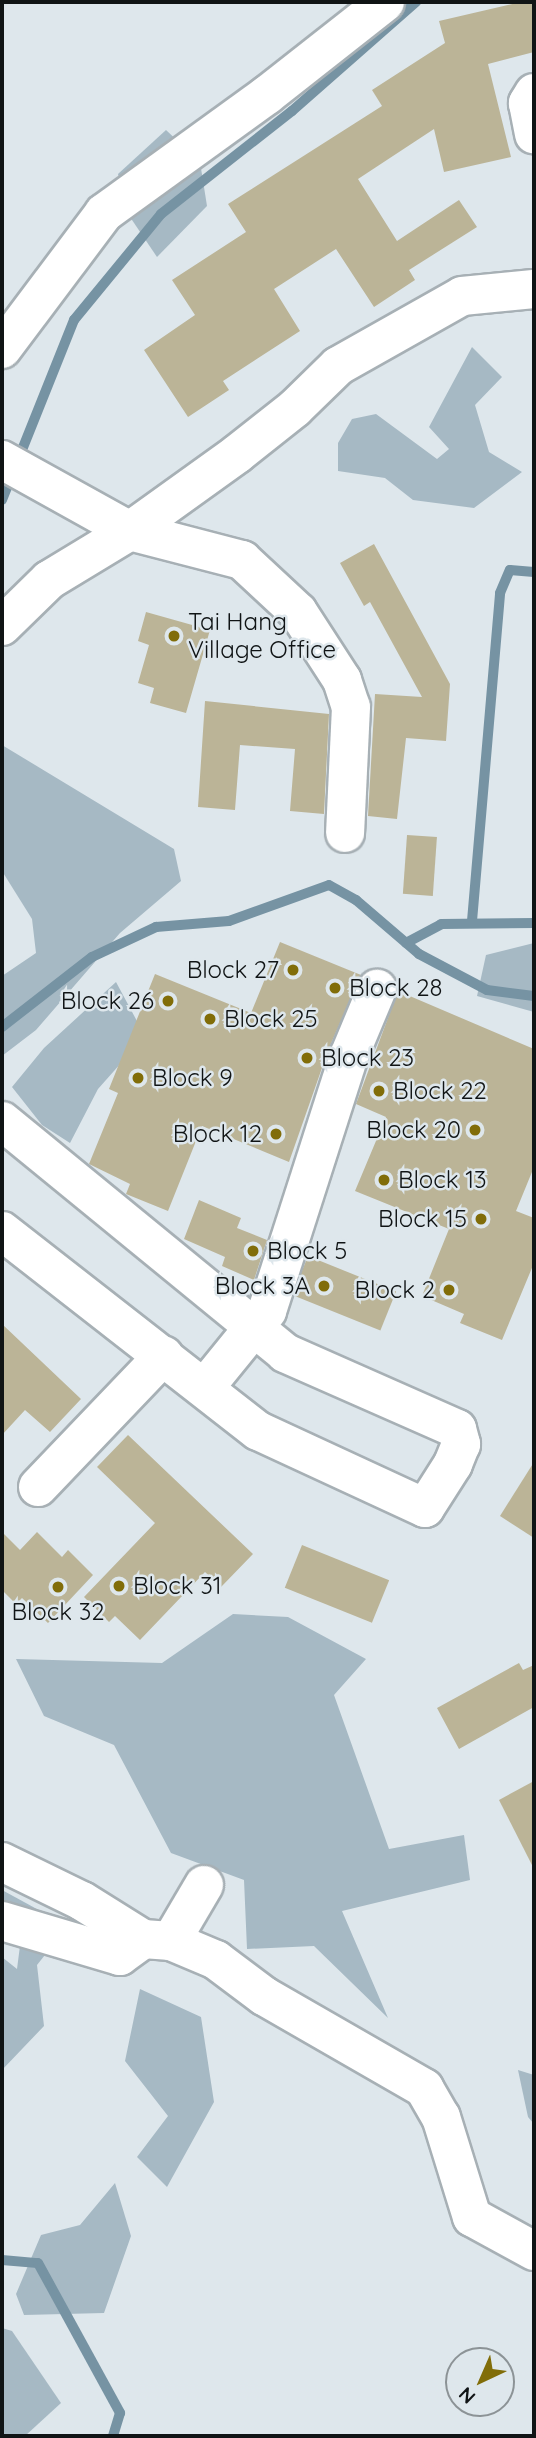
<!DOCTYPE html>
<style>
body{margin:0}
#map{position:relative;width:536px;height:2438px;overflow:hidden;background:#dee7ec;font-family:Quicksand,sans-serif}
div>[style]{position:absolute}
.green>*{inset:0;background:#a6b9c4}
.stream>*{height:10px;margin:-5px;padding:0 5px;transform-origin:5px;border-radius:5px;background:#7693a3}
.building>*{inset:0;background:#bbb497;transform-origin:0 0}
.roads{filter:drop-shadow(2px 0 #a7b0b5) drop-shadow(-2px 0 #a7b0b5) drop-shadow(0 2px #a7b0b5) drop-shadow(0 -2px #a7b0b5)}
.minor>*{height:38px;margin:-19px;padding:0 19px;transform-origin:19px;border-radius:19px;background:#fff}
.dots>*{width:19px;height:19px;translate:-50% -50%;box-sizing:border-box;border:4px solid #dee7ec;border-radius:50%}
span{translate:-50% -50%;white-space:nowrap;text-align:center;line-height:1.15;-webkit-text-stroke:5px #dee7ec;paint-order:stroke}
.poi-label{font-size:24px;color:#101415}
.left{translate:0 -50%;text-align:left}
.right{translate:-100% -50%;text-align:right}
.frame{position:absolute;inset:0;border:4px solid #101415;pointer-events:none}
.north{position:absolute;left:445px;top:2347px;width:70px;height:70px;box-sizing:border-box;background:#dee7ec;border:2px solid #8c9396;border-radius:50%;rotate:224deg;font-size:19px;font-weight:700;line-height:28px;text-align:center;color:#101415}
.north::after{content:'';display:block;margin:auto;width:24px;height:32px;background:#816d09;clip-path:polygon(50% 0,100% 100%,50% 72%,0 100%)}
</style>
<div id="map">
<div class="green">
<div style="clip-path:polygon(166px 130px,200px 162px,207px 206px,157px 257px,130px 217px,118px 174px)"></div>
<div style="clip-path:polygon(472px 347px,502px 377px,475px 405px,489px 452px,522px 472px,474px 508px,413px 500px,385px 478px,338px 471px,338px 443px,352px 419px,376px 414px,437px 459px,449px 449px,429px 427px)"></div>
<div style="clip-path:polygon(2px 745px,174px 849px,181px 881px,120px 933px,36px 1030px,2px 1056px,2px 976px,36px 953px,32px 919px,2px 871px)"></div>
<div style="clip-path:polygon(534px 943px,534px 1012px,477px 996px,486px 955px)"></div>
<div style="clip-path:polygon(116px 982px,145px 1036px,98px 1089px,70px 1143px,42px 1125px,12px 1087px,44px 1048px)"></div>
<div style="clip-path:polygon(233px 1614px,288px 1617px,366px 1659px,334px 1695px,389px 1849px,464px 1835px,470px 1880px,342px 1911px,388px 2018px,314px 1946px,247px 1949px,244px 1880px,171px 1853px,114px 1745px,44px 1716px,16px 1659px,162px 1663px)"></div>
<div style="clip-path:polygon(2px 1890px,68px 1926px,37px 1965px,44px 2026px,2px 2070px,2px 1957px,17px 1969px,21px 1938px,2px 1919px)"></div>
<div style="clip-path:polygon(140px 1989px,201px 2017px,214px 2102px,167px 2187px,137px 2157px,168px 2116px,125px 2061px)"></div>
<div style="clip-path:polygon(518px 2070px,534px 2075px,534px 2124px,528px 2117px)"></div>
<div style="clip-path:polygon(115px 2183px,131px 2236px,104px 2313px,24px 2315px,16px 2294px,41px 2235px,80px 2225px)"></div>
<div style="clip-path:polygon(2px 2328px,12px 2331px,61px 2403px,25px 2436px,2px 2436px)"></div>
</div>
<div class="stream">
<div style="left:2px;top:500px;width:194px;rotate:-68.2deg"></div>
<div style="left:74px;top:320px;width:137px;rotate:-50.6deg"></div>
<div style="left:161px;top:214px;width:167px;rotate:-38.2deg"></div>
<div style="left:292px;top:111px;width:165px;rotate:-41.3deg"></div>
<div style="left:472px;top:921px;width:329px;rotate:-85.1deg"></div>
<div style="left:500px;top:593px;width:25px;rotate:-67deg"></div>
<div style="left:510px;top:570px;width:24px;rotate:5deg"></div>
<div style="left:406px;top:943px;width:40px;rotate:-28deg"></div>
<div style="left:441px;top:924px;width:93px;rotate:-0.6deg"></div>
<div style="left:2px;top:1027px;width:114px;rotate:-37.9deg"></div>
<div style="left:92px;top:957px;width:71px;rotate:-25.1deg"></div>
<div style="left:156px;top:927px;width:73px;rotate:-4.7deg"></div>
<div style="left:229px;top:921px;width:106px;rotate:-19.8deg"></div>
<div style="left:329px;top:885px;width:31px;rotate:29deg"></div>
<div style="left:356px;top:900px;width:83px;rotate:40.6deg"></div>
<div style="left:419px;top:954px;width:77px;rotate:27.9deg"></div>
<div style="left:487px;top:990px;width:47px;rotate:7.3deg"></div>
<div style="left:2px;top:2260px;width:36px;rotate:5deg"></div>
<div style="left:38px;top:2263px;width:171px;rotate:61.3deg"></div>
<div style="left:120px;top:2413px;width:24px;rotate:107deg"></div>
</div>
<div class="building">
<div style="clip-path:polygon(521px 2px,534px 2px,534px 52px,488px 64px,511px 157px,444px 172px,434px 129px,358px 179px,397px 241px,459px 200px,477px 227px,409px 270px,415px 280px,374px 307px,336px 249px,274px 289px,300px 331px,223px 381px,229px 390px,188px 417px,144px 350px,195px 315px,172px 280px,246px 232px,228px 204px,382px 106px,372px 90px,445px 43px,439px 21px)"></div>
<div style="clip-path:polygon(374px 544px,450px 684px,446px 741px,406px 738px,397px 819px,368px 816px,375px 694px,422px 697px,370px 602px,364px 606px,340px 563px)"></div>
<div style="clip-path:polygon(146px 612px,210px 630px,186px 713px,150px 703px,154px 688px,138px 683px,149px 645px,138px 641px)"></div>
<div style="clip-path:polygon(205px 701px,329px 714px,324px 814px,290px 811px,295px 749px,240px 745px,235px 810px,198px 807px)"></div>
<div style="left:407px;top:835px;width:30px;height:59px;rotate:4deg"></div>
<div style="clip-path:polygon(280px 942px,361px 975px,329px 1048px,289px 1162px,202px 1126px,168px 1211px,126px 1194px,130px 1184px,89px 1164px,118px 1093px,109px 1089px,155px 974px,251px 1013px)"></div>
<div style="clip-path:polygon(398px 991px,534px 1049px,534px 1167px,516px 1211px,534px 1218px,534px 1263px,502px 1340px,460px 1323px,464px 1314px,422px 1296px,449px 1229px,355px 1191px,386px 1117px,356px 1104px)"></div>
<div style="clip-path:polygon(199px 1200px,241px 1218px,237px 1228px,267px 1240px,254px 1280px,222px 1266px,225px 1257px,184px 1239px)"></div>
<div style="left:308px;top:1256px;width:95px;height:42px;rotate:22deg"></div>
<div style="clip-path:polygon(2px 1324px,81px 1399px,50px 1432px,25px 1410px,2px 1435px)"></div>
<div style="clip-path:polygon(128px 1435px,253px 1554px,221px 1587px,205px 1572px,140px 1640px,115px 1616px,109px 1622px,84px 1597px,155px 1523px,97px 1467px)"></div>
<div style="clip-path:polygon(534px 1462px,534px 1538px,500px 1516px)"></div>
<div style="clip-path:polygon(2px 1532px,20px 1550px,37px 1532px,62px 1557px,68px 1550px,93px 1575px,48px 1623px,22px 1598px,16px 1604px,2px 1590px)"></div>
<div style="left:302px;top:1545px;width:94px;height:46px;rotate:22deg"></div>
<div style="clip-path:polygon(519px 1663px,523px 1670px,534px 1665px,534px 1707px,459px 1749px,437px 1708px)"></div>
<div style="clip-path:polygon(534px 1781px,534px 1869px,499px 1800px)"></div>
</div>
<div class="roads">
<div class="minor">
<div style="left:534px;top:93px;width:12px;rotate:121deg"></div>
<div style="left:528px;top:103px;width:32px;rotate:79deg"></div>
<div style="left:2px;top:349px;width:170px;rotate:-53.1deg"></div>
<div style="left:104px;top:213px;width:201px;rotate:-35.9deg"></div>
<div style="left:267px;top:95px;width:150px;rotate:-38.2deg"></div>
<div style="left:2px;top:460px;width:146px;rotate:29deg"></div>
<div style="left:130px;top:531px;width:116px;rotate:14.5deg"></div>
<div style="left:242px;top:560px;width:76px;rotate:42.9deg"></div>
<div style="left:298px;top:612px;width:81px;rotate:57.1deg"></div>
<div style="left:342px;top:680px;width:28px;rotate:72deg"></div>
<div style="left:351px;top:707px;width:126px;rotate:92.7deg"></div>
<div style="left:2px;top:626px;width:66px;rotate:-44.4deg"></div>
<div style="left:49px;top:580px;width:95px;rotate:-31.2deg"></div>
<div style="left:130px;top:531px;width:132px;rotate:-35.7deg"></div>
<div style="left:237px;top:454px;width:74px;rotate:-38.4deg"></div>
<div style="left:295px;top:408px;width:60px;rotate:-44.3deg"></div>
<div style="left:338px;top:366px;width:142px;rotate:-29.4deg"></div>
<div style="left:462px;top:296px;width:72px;rotate:-5.6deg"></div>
<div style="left:2px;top:1121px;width:366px;rotate:39.3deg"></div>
<div style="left:285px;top:1353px;width:188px;rotate:23.8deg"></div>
<div style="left:457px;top:1429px;width:16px;rotate:75deg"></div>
<div style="left:461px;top:1444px;width:22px;rotate:112deg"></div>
<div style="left:453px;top:1464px;width:52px;rotate:122.5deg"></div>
<div style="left:425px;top:1508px;width:184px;rotate:-155.2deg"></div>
<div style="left:258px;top:1431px;width:325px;rotate:-142deg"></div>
<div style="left:206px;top:1386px;width:97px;rotate:-50.9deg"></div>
<div style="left:267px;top:1311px;width:268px;rotate:-72.2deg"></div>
<div style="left:349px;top:1056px;width:73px;rotate:-67.3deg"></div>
<div style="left:38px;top:1487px;width:182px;rotate:-46.3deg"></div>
<div style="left:2px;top:1862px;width:89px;rotate:26deg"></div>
<div style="left:82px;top:1901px;width:72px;rotate:31.9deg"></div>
<div style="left:143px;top:1939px;width:28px;rotate:4deg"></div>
<div style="left:171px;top:1941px;width:49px;rotate:22.9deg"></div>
<div style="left:216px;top:1960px;width:60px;rotate:36.9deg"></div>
<div style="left:264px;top:1996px;width:185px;rotate:29.9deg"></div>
<div style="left:424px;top:2088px;width:34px;rotate:60deg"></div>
<div style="left:441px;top:2117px;width:105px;rotate:72.8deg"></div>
<div style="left:472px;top:2217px;width:71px;rotate:28.7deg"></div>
<div style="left:2px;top:1921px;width:123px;rotate:16.5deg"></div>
<div style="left:120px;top:1956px;width:29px;rotate:-36deg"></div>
<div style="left:171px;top:1941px;width:65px;rotate:-59.5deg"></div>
</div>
</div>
<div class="dots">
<div style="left:174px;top:636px;background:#816d09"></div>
<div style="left:293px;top:970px;background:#816d09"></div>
<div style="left:335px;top:988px;background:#816d09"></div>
<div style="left:168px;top:1001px;background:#816d09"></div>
<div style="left:210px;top:1019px;background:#816d09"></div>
<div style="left:307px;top:1058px;background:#816d09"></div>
<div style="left:138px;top:1078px;background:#816d09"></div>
<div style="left:379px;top:1091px;background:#816d09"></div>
<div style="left:475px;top:1130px;background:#816d09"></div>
<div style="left:276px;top:1134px;background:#816d09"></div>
<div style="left:384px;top:1180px;background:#816d09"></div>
<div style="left:481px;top:1219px;background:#816d09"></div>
<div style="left:253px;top:1251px;background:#816d09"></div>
<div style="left:324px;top:1286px;background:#816d09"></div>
<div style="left:449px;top:1290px;background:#816d09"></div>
<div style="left:119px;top:1586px;background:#816d09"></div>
<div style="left:58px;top:1587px;background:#816d09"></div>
</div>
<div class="poi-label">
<span class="left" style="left:188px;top:636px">Tai Hang<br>Village Office</span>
<span class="right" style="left:279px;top:970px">Block 27</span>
<span class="left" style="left:349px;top:988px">Block 28</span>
<span class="right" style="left:154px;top:1001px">Block 26</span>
<span class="left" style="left:224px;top:1019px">Block 25</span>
<span class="left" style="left:321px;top:1058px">Block 23</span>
<span class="left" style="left:152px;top:1078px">Block 9</span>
<span class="left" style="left:393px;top:1091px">Block 22</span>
<span class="right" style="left:461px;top:1130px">Block 20</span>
<span class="right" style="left:262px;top:1134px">Block 12</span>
<span class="left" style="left:398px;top:1180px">Block 13</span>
<span class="right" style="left:467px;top:1219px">Block 15</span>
<span class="left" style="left:267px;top:1251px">Block 5</span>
<span class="right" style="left:310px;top:1286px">Block 3A</span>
<span class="right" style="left:435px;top:1290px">Block 2</span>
<span class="left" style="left:133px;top:1586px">Block 31</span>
<span style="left:58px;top:1612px">Block 32</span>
</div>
<div class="frame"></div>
<div class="north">N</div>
</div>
